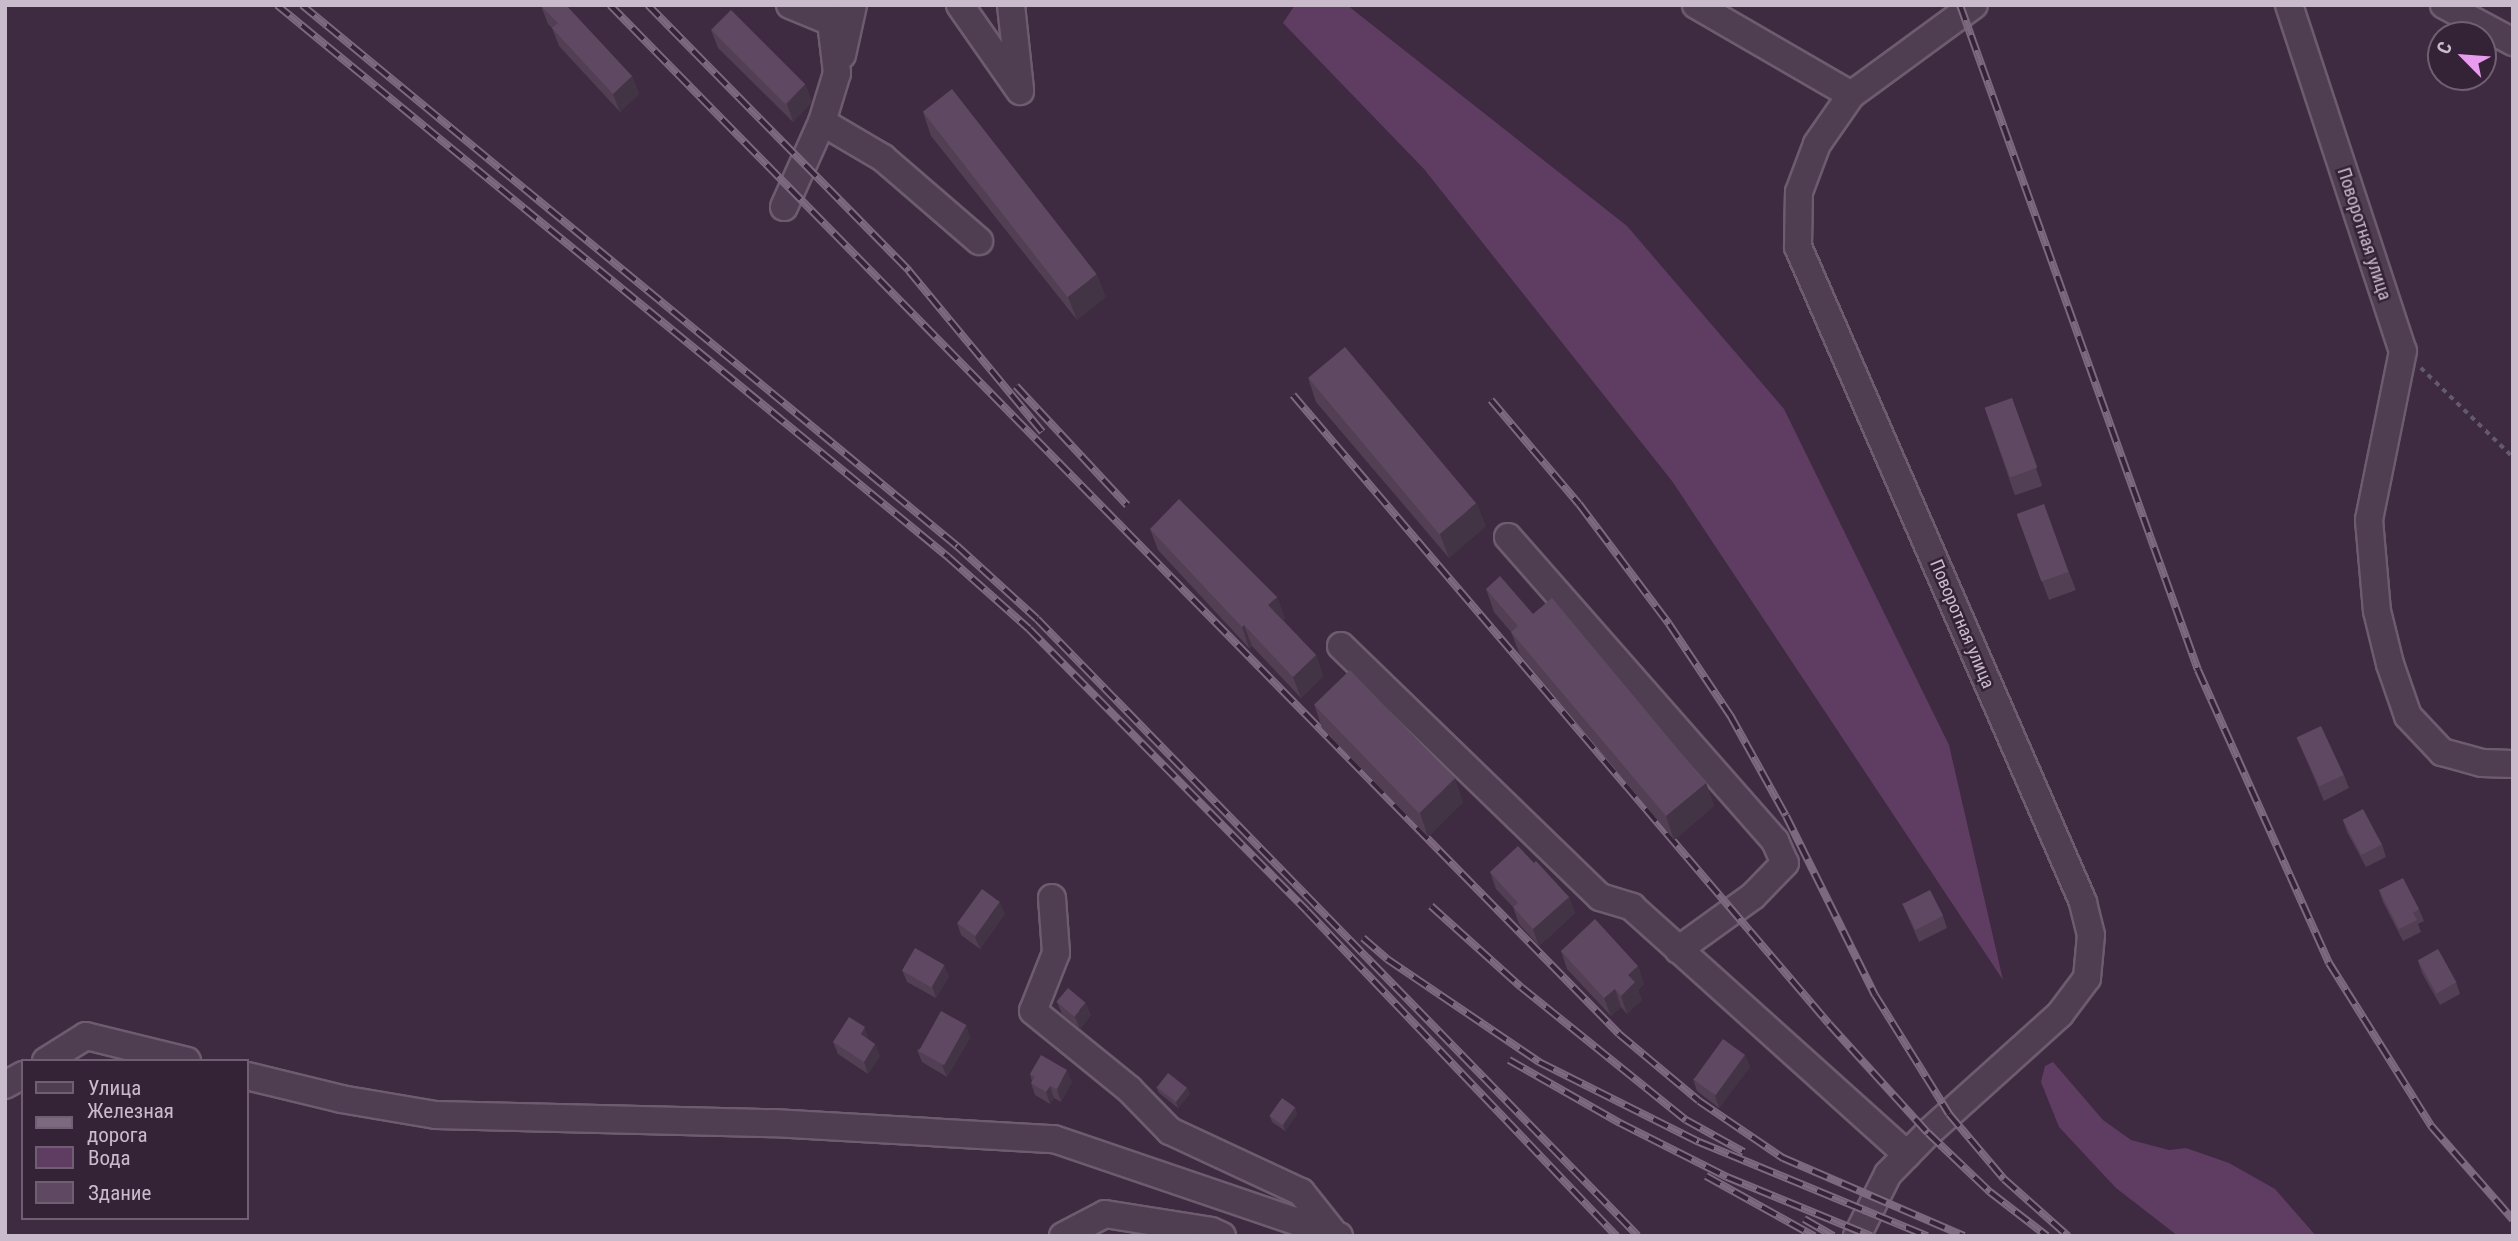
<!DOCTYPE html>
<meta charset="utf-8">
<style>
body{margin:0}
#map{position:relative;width:2518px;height:1241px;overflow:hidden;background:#3e2a41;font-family:"Roboto Condensed",sans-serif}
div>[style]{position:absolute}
.water>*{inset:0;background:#5f3d63}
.path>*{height:3.5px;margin-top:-1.75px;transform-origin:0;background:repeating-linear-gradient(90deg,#635a6e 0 5px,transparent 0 10px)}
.roads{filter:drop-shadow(2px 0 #6c5c6e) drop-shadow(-2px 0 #6c5c6e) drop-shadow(0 2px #6c5c6e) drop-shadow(0 -2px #6c5c6e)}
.minor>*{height:26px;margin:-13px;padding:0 13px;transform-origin:13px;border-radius:13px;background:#4f3e51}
.rail>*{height:8px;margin-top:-4px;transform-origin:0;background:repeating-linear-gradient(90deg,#342236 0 16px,#7d697f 0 32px);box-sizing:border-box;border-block:2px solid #7d697f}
.wall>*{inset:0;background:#523f54;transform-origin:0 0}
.shaded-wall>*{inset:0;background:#423345}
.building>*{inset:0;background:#5f4962;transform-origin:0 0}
span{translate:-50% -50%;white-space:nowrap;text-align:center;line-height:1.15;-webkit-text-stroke:5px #342236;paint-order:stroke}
.street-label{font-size:18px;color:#c9bbcb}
.frame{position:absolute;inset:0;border:7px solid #c9bbcb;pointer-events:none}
.legend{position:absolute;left:21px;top:1059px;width:228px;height:161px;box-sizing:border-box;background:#342236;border:2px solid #705f72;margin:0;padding:9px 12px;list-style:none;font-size:21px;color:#c9bbcb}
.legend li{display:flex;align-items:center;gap:14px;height:35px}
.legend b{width:35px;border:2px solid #705f72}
.north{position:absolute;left:2427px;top:21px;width:70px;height:70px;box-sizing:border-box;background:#342236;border:2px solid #705f72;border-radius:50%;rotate:295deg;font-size:19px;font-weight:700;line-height:28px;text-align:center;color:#c9bbcb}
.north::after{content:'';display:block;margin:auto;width:24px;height:32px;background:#e99bef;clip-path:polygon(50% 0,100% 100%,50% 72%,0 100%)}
</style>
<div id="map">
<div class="water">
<div style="clip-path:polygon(1295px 5px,1347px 5px,1627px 226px,1784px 409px,1949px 745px,2003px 980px,1672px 481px,1424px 169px,1283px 23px)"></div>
<div style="clip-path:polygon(2053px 1062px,2103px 1120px,2131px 1140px,2169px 1150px,2186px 1148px,2229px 1163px,2275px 1189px,2316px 1236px,2178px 1236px,2116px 1188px,2059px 1127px,2041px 1082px,2045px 1066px)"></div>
</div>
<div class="path">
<div style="left:2421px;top:368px;width:128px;rotate:44.1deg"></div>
</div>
<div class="roads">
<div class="minor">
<div style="left:790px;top:5px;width:44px;rotate:22.5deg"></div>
<div style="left:960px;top:5px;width:105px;rotate:55.1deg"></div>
<div style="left:1011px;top:5px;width:84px;rotate:83.9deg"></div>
<div style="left:1696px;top:5px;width:179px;rotate:30.1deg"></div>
<div style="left:2289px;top:5px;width:364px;rotate:71.8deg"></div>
<div style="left:2403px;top:351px;width:172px;rotate:101.4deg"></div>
<div style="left:2369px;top:520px;width:91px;rotate:85deg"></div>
<div style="left:2377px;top:611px;width:55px;rotate:76.2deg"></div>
<div style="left:2390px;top:664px;width:55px;rotate:70.9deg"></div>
<div style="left:2408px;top:716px;width:50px;rotate:46.6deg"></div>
<div style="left:2442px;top:752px;width:41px;rotate:15.4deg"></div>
<div style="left:2482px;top:763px;width:31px;rotate:2deg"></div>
<div style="left:2444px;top:5px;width:78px;rotate:28.2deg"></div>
<div style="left:842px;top:55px;width:51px;rotate:-77.6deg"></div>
<div style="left:822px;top:122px;width:71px;rotate:30.5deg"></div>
<div style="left:883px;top:158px;width:127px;rotate:40.8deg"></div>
<div style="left:784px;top:207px;width:93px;rotate:-65.9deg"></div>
<div style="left:822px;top:122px;width:51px;rotate:-73deg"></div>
<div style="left:837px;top:73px;width:51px;rotate:-96.7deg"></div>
<div style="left:831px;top:22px;width:18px;rotate:-112deg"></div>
<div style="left:1508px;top:537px;width:405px;rotate:48.7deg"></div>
<div style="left:1775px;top:841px;width:24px;rotate:66deg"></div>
<div style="left:1785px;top:863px;width:46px;rotate:134.1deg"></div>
<div style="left:1753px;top:896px;width:92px;rotate:144.2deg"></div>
<div style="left:1341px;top:646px;width:361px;rotate:44.1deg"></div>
<div style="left:1600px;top:897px;width:34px;rotate:17deg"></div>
<div style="left:1632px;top:907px;width:370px;rotate:42deg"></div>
<div style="left:1052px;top:898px;width:55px;rotate:85.8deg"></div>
<div style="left:1056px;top:953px;width:62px;rotate:111.6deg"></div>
<div style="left:1033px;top:1011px;width:124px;rotate:39.1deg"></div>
<div style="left:1129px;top:1089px;width:59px;rotate:45.7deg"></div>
<div style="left:1170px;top:1131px;width:145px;rotate:25deg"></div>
<div style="left:1301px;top:1192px;width:51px;rotate:51.3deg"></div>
<div style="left:46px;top:1061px;width:47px;rotate:-32deg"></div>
<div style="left:86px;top:1036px;width:104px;rotate:13.9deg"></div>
<div style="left:247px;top:1076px;width:97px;rotate:13.7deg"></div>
<div style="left:341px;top:1099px;width:96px;rotate:9.6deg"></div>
<div style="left:436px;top:1115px;width:337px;rotate:1.4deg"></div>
<div style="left:773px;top:1123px;width:281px;rotate:3.3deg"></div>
<div style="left:1054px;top:1139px;width:301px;rotate:18.8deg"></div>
<div style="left:5px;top:1085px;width:21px;rotate:-29deg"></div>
<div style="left:1063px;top:1236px;width:47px;rotate:-27.6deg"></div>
<div style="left:1105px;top:1214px;width:107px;rotate:9.1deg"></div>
<div style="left:1211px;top:1231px;width:12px;rotate:24deg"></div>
<div style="left:1857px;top:1236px;width:69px;rotate:-63.4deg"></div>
<div style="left:1888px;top:1174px;width:57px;rotate:-45.7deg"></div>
<div style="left:1928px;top:1133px;width:178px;rotate:-42deg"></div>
<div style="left:2060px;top:1014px;width:45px;rotate:-53.1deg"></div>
<div style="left:2087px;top:978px;width:43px;rotate:-84.7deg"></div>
<div style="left:2091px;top:935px;width:34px;rotate:-104deg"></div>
<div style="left:2083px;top:902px;width:714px;rotate:-113.51deg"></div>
<div style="left:1798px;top:247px;width:55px;rotate:-89deg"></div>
<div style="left:1799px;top:192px;width:51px;rotate:-69.4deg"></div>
<div style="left:1817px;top:144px;width:60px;rotate:-55.2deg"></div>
<div style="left:1851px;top:95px;width:152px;rotate:-36.2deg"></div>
</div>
</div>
<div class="rail">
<div style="left:277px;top:5px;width:869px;rotate:39.44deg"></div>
<div style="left:948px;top:557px;width:108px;rotate:41.6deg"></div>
<div style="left:1029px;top:629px;width:396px;rotate:45.4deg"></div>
<div style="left:1307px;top:911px;width:449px;rotate:46.4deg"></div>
<div style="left:302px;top:5px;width:850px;rotate:39.56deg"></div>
<div style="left:957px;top:546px;width:108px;rotate:42.4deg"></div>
<div style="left:1037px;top:619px;width:861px;rotate:45.75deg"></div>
<div style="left:610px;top:5px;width:1441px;rotate:45.56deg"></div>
<div style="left:1619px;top:1034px;width:104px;rotate:39.9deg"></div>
<div style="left:1699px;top:1101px;width:102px;rotate:34.2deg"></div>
<div style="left:1783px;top:1158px;width:197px;rotate:23.3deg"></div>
<div style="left:648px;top:5px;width:373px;rotate:45.5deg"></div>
<div style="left:909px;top:271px;width:209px;rotate:50.4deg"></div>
<div style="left:1960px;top:5px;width:706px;rotate:70.31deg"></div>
<div style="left:2198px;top:670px;width:321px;rotate:65.9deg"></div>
<div style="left:2329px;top:963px;width:194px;rotate:57.9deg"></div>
<div style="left:2432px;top:1127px;width:123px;rotate:48.9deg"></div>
<div style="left:1016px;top:386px;width:163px;rotate:47deg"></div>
<div style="left:1293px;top:395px;width:826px;rotate:49.56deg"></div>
<div style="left:1829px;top:1024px;width:147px;rotate:47.8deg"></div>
<div style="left:1928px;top:1133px;width:86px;rotate:43.6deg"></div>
<div style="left:1990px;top:1192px;width:72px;rotate:37.7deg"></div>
<div style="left:1491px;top:400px;width:136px;rotate:49.8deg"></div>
<div style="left:1579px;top:504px;width:150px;rotate:53.1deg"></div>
<div style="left:1669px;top:624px;width:110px;rotate:56.2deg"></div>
<div style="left:1730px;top:715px;width:115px;rotate:61deg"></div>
<div style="left:1786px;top:816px;width:200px;rotate:63.6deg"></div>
<div style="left:1875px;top:995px;width:140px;rotate:58.1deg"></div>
<div style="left:1949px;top:1114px;width:85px;rotate:49.8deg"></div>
<div style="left:2004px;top:1179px;width:86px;rotate:41.7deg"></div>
<div style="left:1431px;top:906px;width:121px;rotate:42deg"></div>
<div style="left:1521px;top:987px;width:212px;rotate:38.9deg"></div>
<div style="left:1686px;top:1120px;width:66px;rotate:28.9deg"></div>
<div style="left:1363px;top:938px;width:32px;rotate:41deg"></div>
<div style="left:1387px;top:959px;width:184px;rotate:34.1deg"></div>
<div style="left:1539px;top:1062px;width:179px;rotate:26.6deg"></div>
<div style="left:1699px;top:1142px;width:247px;rotate:22.4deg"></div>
<div style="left:1509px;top:1060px;width:128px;rotate:29.6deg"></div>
<div style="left:1620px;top:1123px;width:120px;rotate:26.8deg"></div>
<div style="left:1727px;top:1177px;width:156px;rotate:22.3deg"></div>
<div style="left:1706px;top:1176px;width:124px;rotate:29.1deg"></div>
<div style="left:1804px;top:1219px;width:34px;rotate:30deg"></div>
</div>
<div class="wall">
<div style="clip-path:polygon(541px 6px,632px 76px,639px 94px,620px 112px,559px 46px,552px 28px,548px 24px)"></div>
<div style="clip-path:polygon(711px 30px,805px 84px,812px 102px,793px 122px,718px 48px)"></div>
<div style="clip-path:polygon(923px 112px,1106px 297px,1077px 320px,931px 136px)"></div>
<div style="clip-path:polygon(1308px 378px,1486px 526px,1449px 558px,1316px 402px)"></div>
<div style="left:2012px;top:398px;width:93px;height:29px;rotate:71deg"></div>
<div style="clip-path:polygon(2017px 515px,2069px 572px,2076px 590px,2049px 600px)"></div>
<div style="clip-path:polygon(1150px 529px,1277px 597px,1285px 618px,1283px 620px,1316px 655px,1323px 676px,1301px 698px,1252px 646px,1249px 648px,1158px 550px)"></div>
<div style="clip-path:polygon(1486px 589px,1533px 614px,1706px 783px,1714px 806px,1674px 840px,1520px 655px,1511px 632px,1494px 612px)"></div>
<div style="clip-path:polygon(1314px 704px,1463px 802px,1428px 837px,1322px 728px)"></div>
<div style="clip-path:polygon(2297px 738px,2344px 775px,2349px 788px,2324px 801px)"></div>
<div style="clip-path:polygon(2343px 820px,2382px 844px,2386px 857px,2366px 867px,2347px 832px)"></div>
<div style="clip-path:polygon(1534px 863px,1569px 897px,1575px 913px,1539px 946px,1519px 924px,1513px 907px,1496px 889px,1490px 872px)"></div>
<div style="clip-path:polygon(2379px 890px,2419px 909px,2424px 921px,2418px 924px,2421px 932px,2403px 941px,2383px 902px)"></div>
<div style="clip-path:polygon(1902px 903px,1943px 916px,1947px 928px,1919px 942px)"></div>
<div style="clip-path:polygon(1005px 914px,980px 949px,961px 935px,957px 923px)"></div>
<div style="clip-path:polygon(1561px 951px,1638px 966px,1644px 984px,1638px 990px,1642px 1000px,1627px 1014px,1621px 1007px,1611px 1016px,1567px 969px)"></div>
<div style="clip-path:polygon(2418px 961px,2456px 982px,2460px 994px,2440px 1005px,2422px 973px)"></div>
<div style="clip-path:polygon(944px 965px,949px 977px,936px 998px,907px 982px,902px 970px)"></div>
<div style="clip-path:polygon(1057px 1002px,1091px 1015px,1080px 1029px,1062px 1014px)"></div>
<div style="clip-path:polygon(966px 1025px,970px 1038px,947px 1077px,922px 1062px,917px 1050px)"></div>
<div style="clip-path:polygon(869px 1040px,875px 1044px,880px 1056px,868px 1074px,838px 1054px,833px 1042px)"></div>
<div style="clip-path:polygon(1745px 1055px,1750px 1067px,1719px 1108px,1697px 1091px,1693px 1079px)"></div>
<div style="clip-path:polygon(1030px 1074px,1072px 1082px,1061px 1102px,1054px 1098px,1050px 1104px,1035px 1095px,1031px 1083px,1032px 1081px)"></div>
<div style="clip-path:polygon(1156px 1087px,1187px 1088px,1190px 1094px,1178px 1108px,1159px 1093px)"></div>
<div style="clip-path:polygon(1295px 1107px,1297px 1114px,1285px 1131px,1272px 1122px,1270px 1116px)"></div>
</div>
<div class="shaded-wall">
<div style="clip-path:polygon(632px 76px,639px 94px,620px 112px,613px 94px)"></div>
<div style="clip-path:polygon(805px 84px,812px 102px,793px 122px,787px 104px)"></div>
<div style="clip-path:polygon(1097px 274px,1106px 297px,1077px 320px,1068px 297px)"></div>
<div style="clip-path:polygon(1477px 503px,1486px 526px,1449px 558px,1440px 534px)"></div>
<div style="clip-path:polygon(1277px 597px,1285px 618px,1276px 626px,1268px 605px)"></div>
<div style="clip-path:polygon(1244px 625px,1252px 646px,1249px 648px,1242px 627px)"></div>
<div style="clip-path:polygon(1316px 655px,1323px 676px,1301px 698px,1293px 677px)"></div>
<div style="clip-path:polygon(1455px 778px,1463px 802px,1428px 837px,1420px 813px)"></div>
<div style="clip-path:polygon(1706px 783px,1714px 806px,1674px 840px,1666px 816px)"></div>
<div style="clip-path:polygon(1569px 897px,1575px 913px,1539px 946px,1533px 929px)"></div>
<div style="clip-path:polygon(1000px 902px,1005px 914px,980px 949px,975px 937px)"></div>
<div style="clip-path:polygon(944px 965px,949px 977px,936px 998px,932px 986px)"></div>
<div style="clip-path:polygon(1638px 966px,1644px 984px,1638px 990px,1642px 1000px,1627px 1014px,1621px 996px,1628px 975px)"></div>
<div style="clip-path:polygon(1615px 989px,1621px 1007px,1611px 1016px,1604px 998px)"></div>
<div style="clip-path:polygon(1086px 1003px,1091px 1015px,1080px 1029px,1075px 1017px)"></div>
<div style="clip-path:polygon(966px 1025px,970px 1038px,947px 1077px,942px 1065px)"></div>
<div style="clip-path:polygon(865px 1027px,869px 1040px,861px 1034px)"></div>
<div style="clip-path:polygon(875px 1044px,880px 1056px,868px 1074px,864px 1062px)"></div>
<div style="clip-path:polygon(1745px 1055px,1750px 1067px,1719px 1108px,1715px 1096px)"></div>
<div style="clip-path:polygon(1067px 1070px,1072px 1082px,1061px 1102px,1057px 1089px)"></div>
<div style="clip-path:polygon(1050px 1086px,1054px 1098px,1050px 1104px,1046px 1092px)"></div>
<div style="clip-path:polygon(1187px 1088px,1190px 1094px,1178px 1108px,1176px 1102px)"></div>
<div style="clip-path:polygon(1295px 1107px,1297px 1114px,1285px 1131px,1283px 1125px)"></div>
</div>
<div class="building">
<div style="clip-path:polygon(542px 5px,566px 5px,632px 76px,613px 94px,552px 28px,558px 23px,541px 6px)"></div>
<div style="left:731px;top:10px;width:105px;height:28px;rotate:45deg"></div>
<div style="left:952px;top:89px;width:235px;height:37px;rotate:52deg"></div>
<div style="left:1345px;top:347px;width:204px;height:48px;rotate:50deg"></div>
<div style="left:2012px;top:398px;width:74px;height:29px;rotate:70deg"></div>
<div style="clip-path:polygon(1179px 499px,1277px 597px,1268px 605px,1316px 655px,1293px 677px,1244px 625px,1242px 627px,1150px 529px)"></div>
<div style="left:2044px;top:504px;width:72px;height:29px;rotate:70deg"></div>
<div style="clip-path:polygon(1500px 576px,1533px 614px,1552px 598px,1706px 783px,1666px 816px,1511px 632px,1518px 626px,1486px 589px)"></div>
<div style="left:1350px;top:670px;width:151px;height:50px;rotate:46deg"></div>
<div style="left:2321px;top:726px;width:54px;height:27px;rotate:65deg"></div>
<div style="left:2363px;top:809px;width:40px;height:23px;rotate:62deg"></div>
<div style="clip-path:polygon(1518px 846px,1534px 863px,1536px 861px,1569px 897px,1533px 929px,1513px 907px,1518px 903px,1490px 872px)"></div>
<div style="clip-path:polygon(2403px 878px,2419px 909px,2413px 913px,2417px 920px,2399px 929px,2379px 890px)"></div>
<div style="left:982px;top:889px;width:22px;height:42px;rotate:36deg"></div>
<div style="left:1930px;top:890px;width:29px;height:31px;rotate:63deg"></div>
<div style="clip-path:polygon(1595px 919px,1638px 966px,1628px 975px,1635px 982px,1621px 996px,1615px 989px,1604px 998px,1561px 951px)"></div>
<div style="left:915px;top:948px;width:34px;height:26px;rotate:30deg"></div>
<div style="left:2438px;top:949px;width:38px;height:23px;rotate:61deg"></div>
<div style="left:1068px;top:988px;width:23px;height:18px;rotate:40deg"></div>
<div style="left:941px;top:1011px;width:29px;height:46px;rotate:29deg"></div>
<div style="clip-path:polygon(849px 1017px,865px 1027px,861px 1034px,875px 1044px,864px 1062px,833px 1042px)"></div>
<div style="left:1723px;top:1039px;width:27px;height:50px;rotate:36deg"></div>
<div style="clip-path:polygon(1041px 1055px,1067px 1070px,1057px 1089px,1050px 1086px,1046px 1092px,1031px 1083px,1035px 1077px,1030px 1074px)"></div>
<div style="left:1168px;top:1073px;width:24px;height:18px;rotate:38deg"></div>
<div style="left:1282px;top:1098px;width:16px;height:22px;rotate:35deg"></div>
</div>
<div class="street-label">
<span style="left:2364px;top:234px;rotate:72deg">Поворотная улица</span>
<span style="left:1962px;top:624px;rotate:67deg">Поворотная улица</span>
</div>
<div class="frame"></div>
<ul class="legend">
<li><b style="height:9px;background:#4f3e51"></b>Улица</li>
<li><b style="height:9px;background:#7d697f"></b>Железная дорога</li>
<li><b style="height:19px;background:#5f3d63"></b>Вода</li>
<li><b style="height:19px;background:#5f4962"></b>Здание</li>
</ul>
<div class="north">С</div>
</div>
